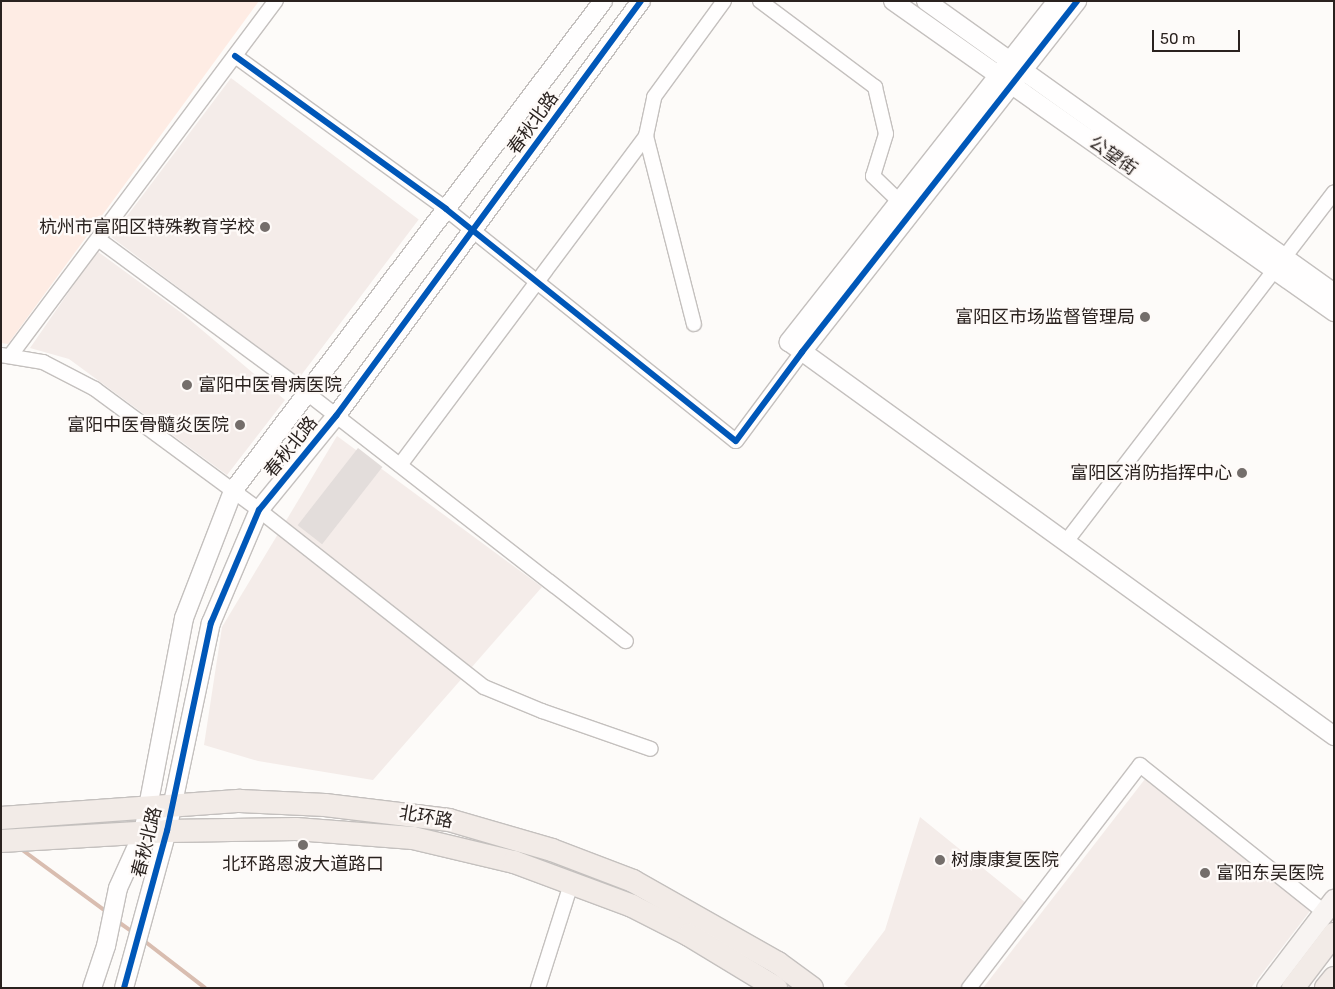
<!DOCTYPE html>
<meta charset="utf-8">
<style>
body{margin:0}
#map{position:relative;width:1335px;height:989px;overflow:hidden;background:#fdfbf9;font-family:Rubik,"Noto Sans SC",sans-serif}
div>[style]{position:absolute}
.built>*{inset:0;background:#f4ece9;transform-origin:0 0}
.green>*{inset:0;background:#feece4}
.stream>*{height:4px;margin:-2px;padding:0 2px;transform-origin:2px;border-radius:2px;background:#d9bdb0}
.building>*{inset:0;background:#e3dddb;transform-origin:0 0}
.roads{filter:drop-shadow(1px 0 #c4c0be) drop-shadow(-1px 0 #c4c0be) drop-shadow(0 1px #c4c0be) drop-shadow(0 -1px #c4c0be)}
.minor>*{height:14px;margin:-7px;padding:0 7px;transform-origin:7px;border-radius:7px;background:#fffefe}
.tertiary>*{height:18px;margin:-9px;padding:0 9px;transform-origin:9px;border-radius:9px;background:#fffefe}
.secondary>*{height:20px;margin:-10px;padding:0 10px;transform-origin:10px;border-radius:10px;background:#f8f4f2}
.primary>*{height:22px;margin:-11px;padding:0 11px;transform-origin:11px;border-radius:11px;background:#f2ebe7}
.cycleway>*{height:6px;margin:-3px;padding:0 3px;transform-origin:3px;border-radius:3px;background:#0057b8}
.dots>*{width:14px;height:14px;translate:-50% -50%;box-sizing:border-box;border:2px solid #fefaf8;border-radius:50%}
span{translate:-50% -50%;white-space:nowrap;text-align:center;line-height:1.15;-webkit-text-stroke:4.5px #fefaf8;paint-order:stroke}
.street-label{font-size:18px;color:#2a221f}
.poi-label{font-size:18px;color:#2a221f}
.right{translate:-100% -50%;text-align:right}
.left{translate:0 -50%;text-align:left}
.frame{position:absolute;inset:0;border:2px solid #2a221f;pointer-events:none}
.scale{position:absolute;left:1152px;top:30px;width:88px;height:22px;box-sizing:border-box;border:2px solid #2a221f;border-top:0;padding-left:6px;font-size:15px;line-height:18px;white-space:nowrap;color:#2a221f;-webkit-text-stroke:4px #fefaf8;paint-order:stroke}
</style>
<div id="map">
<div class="built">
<div style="left:231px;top:78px;width:235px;height:199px;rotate:37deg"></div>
<div style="clip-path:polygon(97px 251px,183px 314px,285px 400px,227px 475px,69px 359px,30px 348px)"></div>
<div style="clip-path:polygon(337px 436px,542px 587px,373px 780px,258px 761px,204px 745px,222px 627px)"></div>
<div style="clip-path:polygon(1145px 779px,1310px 911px,1251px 988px,983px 988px)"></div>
<div style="clip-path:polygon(920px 817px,1026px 903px,960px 988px,850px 988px,844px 984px,885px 930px)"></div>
</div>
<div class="green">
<div style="clip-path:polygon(1px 1px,259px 1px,8px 344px,1px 343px)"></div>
</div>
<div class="stream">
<div style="left:21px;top:849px;width:108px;rotate:36.3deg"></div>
<div style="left:117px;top:921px;width:21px;rotate:35deg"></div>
<div style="left:143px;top:940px;width:78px;rotate:37.7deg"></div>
</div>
<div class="building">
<div style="left:358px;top:448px;width:31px;height:98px;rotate:38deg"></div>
</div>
<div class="roads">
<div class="minor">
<div style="left:760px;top:1px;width:144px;rotate:36.8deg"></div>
<div style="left:875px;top:87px;width:48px;rotate:76.8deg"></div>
<div style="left:886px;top:134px;width:44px;rotate:107.2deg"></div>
<div style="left:873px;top:176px;width:36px;rotate:44deg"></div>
<div style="left:235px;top:56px;width:261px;rotate:35.9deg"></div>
<div style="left:446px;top:209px;width:371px;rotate:38.7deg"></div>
<div style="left:736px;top:441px;width:111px;rotate:-53.4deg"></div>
<div style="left:646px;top:136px;width:194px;rotate:75.7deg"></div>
<div style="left:98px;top:239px;width:260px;rotate:36.4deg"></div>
<div style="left:307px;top:393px;width:404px;rotate:37.9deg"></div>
<div style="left:1px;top:355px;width:43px;rotate:9.5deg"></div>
<div style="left:43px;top:362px;width:59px;rotate:27.4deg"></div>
<div style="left:95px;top:389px;width:204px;rotate:36.4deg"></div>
<div style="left:259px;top:510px;width:286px;rotate:38.2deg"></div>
<div style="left:484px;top:687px;width:63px;rotate:22.5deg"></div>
<div style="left:542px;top:711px;width:115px;rotate:19.2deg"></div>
<div style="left:10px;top:356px;width:444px;rotate:-53.2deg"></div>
<div style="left:400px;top:465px;width:411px;rotate:-53.2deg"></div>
<div style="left:646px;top:136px;width:40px;rotate:-78deg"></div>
<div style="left:654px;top:97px;width:119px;rotate:-53.9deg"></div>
<div style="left:1065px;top:543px;width:442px;rotate:-52.5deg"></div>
<div style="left:538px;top:988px;width:112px;rotate:-72.4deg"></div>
<div style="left:969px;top:988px;width:281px;rotate:-52.5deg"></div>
<div style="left:1140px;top:765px;width:236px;rotate:38.6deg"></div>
</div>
<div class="tertiary">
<div style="left:893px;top:1px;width:540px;rotate:35.19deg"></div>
<div style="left:926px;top:1px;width:502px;rotate:35.59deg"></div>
<div style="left:1057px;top:1px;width:434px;rotate:128.2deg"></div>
<div style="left:789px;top:342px;width:673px;rotate:35.86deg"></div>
<div style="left:802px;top:352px;width:446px;rotate:-51.9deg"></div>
<div style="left:92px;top:988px;width:44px;rotate:-71.6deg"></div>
<div style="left:106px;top:946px;width:59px;rotate:-78.3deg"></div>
<div style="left:118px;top:888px;width:60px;rotate:-65.6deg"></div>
<div style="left:143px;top:833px;width:219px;rotate:-79.2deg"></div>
<div style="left:184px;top:618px;width:136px;rotate:-68.9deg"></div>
<div style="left:233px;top:491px;width:614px;rotate:-52.94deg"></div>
<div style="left:124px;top:988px;width:163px;rotate:-74.7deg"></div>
<div style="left:167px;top:831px;width:213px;rotate:-78.1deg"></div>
<div style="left:211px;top:623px;width:123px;rotate:-67deg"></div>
<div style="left:259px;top:510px;width:122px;rotate:-50.7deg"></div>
<div style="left:336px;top:416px;width:515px;rotate:-53.69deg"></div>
</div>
<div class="secondary">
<div style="left:1267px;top:988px;width:111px;rotate:-52.7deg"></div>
</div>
<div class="primary">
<div style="left:1px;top:818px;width:240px;rotate:-4.1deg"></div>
<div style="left:240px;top:801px;width:85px;rotate:2.7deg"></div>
<div style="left:325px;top:805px;width:125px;rotate:6.9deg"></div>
<div style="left:449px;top:820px;width:107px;rotate:16.2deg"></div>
<div style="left:552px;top:850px;width:87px;rotate:20.9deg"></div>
<div style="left:633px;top:881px;width:167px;rotate:29.5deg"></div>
<div style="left:778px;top:963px;width:42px;rotate:36.3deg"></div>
<div style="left:1px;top:841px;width:166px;rotate:-3.4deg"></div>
<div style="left:167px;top:831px;width:129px;rotate:-0.9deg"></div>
<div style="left:296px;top:829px;width:117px;rotate:4.4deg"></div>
<div style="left:413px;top:838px;width:104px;rotate:13.4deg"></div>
<div style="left:514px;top:862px;width:126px;rotate:20.4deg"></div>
<div style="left:632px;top:906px;width:64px;rotate:27deg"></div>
<div style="left:689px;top:935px;width:102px;rotate:31.3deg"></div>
<div style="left:1293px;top:988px;width:68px;rotate:-52.8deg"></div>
<div style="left:1326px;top:988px;width:13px;rotate:-51deg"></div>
</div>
</div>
<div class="cycleway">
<div style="left:235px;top:56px;width:261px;rotate:35.9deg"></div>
<div style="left:446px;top:209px;width:371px;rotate:38.7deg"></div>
<div style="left:736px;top:441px;width:111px;rotate:-53.4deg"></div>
<div style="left:802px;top:352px;width:446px;rotate:-51.9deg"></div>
<div style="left:124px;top:988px;width:163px;rotate:-74.7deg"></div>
<div style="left:167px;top:831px;width:213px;rotate:-78.1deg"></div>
<div style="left:211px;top:623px;width:123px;rotate:-67deg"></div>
<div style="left:259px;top:510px;width:122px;rotate:-50.7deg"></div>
<div style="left:336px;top:416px;width:515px;rotate:-53.69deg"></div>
</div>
<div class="dots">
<div style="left:265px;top:227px;background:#746e6b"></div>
<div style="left:1145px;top:317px;background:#746e6b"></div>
<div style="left:187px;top:385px;background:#746e6b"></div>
<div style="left:240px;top:425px;background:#746e6b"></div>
<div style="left:1242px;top:473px;background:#746e6b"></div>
<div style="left:303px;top:845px;background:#746e6b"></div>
<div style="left:940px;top:860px;background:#746e6b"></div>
<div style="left:1205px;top:873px;background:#746e6b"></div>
</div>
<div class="street-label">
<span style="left:533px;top:123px;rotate:-54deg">春秋北路</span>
<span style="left:1113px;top:156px;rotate:35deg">公望街</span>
<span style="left:291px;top:447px;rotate:-51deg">春秋北路</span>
<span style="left:426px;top:817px;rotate:10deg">北环路</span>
<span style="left:147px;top:842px;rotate:-76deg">春秋北路</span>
</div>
<div class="poi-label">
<span class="right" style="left:255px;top:227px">杭州市富阳区特殊教育学校</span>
<span class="right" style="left:1135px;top:317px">富阳区市场监督管理局</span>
<span class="left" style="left:198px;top:385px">富阳中医骨病医院</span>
<span class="right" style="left:229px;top:425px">富阳中医骨髓炎医院</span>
<span class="right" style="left:1232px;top:473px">富阳区消防指挥中心</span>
<span class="left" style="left:951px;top:860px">树康康复医院</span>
<span style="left:303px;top:864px">北环路恩波大道路口</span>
<span class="left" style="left:1216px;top:873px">富阳东吴医院</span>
</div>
<div class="frame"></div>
<div class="scale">50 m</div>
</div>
